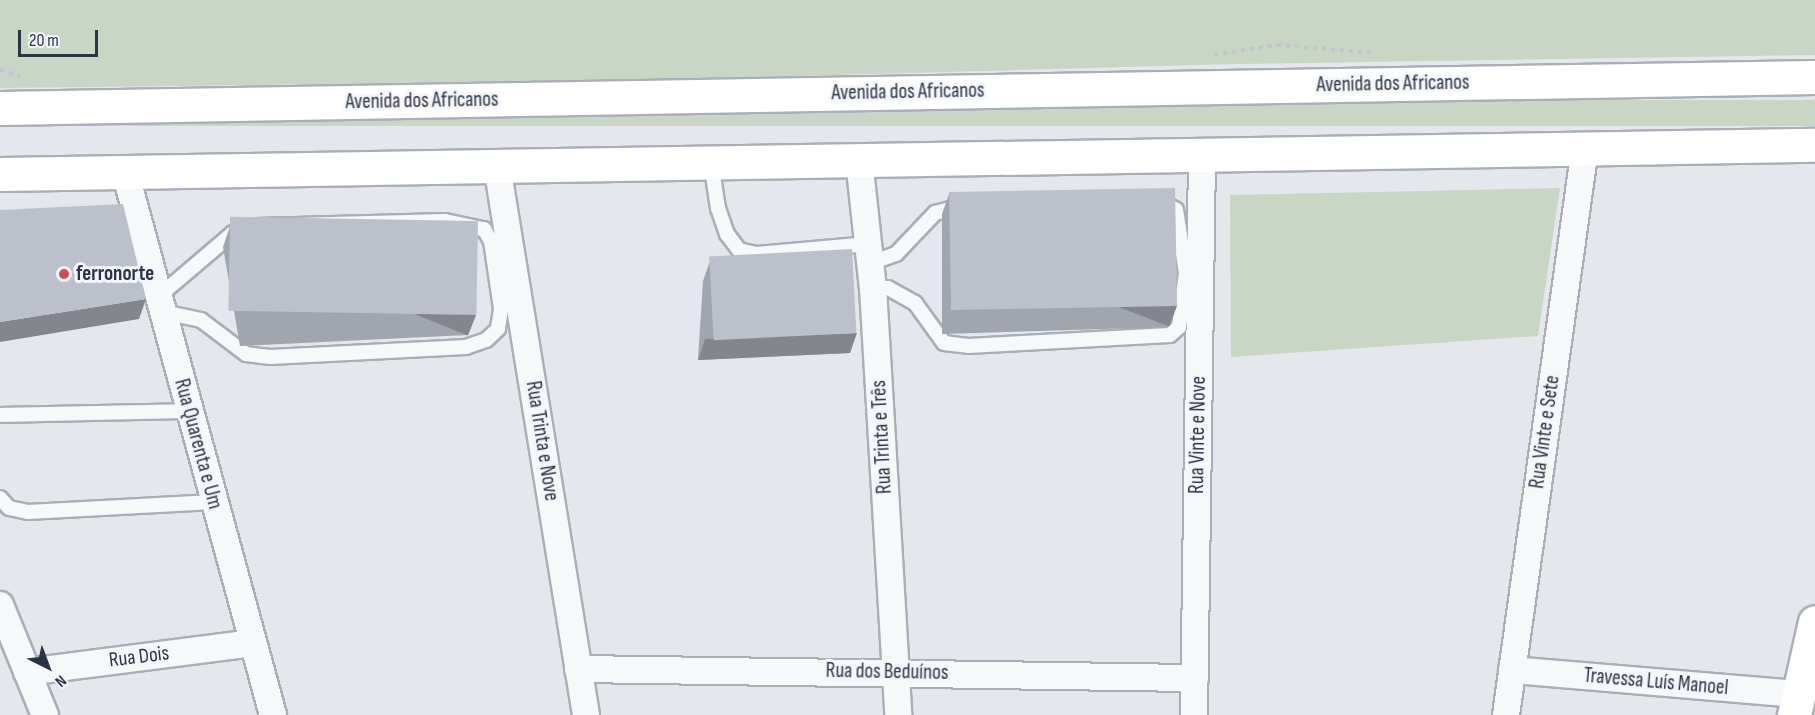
<!DOCTYPE html>
<meta charset="utf-8">
<style>
body{margin:0}
#map{position:relative;width:1815px;height:715px;overflow:hidden;background:#e4e7ec;font-family:"Sofia Sans Condensed",sans-serif}
div>[style]{position:absolute}
.green>*{inset:0;background:#c9d6c5;transform-origin:0 0}
.path>*{height:4px;margin-top:-2px;transform-origin:0;background:repeating-linear-gradient(90deg,#c2c5cb 0 4.5px,transparent 0 9px)}
.roads{filter:drop-shadow(2px 0 #a9aeb7) drop-shadow(-2px 0 #a9aeb7) drop-shadow(0 2px #a9aeb7) drop-shadow(0 -2px #a9aeb7)}
.lane>*{height:14px;margin:-7px;padding:0 7px;transform-origin:7px;border-radius:7px;background:#f7f8fa}
.street>*{height:26px;margin:-13px;padding:0 13px;transform-origin:13px;border-radius:13px;background:#f7f8fa}
.secondary>*{height:33px;margin:-16.5px;padding:0 16.5px;transform-origin:16.5px;border-radius:16.5px;background:#fff}
.primary>*{height:33px;margin:-16.5px;padding:0 16.5px;transform-origin:16.5px;border-radius:16.5px;background:#fff}
.wall>*{inset:0;background:#a1a5ae}
.shaded-wall>*{inset:0;background:#83868d;transform-origin:0 0}
.building>*{inset:0;background:#bbc0ca;transform-origin:0 0}
.dots>*{width:16px;height:16px;translate:-50% -50%;box-sizing:border-box;border:3px solid #f4f6f9;border-radius:50%}
span{translate:-50% -50%;white-space:nowrap;text-align:center;line-height:1.15;-webkit-text-stroke:6px #f4f6f9;paint-order:stroke}
.street-label{font-size:21px;color:#2b3445}
.poi-label{font-size:21px;color:#2b3445;font-weight:700}
.left{translate:0 -50%;text-align:left}
.north{position:absolute;left:18px;top:637px;width:60px;height:60px;-webkit-text-stroke:4px #f4f6f9;paint-order:stroke;rotate:138deg;font-size:16px;font-weight:700;line-height:24px;text-align:center;color:#2b3445}
.north::after{content:'';display:block;margin:auto;width:21px;height:27px;background:#2b3445;clip-path:polygon(50% 0,100% 100%,50% 72%,0 100%)}
.scale{position:absolute;left:18px;top:30px;width:80px;height:27px;box-sizing:border-box;border:3px solid #2b3445;border-top:0;padding-left:8px;font-size:18px;line-height:21px;white-space:nowrap;color:#2b3445;-webkit-text-stroke:4px #f4f6f9;paint-order:stroke}
</style>
<div id="map">
<div class="green">
<div style="clip-path:polygon(0 0,1815px 0,1815px 55px,1234px 64px,615px 81px,0 88px)"></div>
<div style="left:1815px;top:100px;width:26px;height:1705px;rotate:90deg"></div>
<div style="clip-path:polygon(1560px 188px,1538px 336px,1231px 357px,1230px 195px)"></div>
</div>
<div class="path">
<div style="left:1214px;top:55px;width:64px;rotate:-9deg"></div>
<div style="left:1277px;top:45px;width:99px;rotate:4.6deg"></div>
<div style="left:0;top:70px;width:21px;rotate:17deg"></div>
</div>
<div class="roads">
<div class="lane">
<div style="left:711px;top:163px;width:46px;rotate:81.2deg"></div>
<div style="left:718px;top:208px;width:28px;rotate:71deg"></div>
<div style="left:727px;top:234px;width:20px;rotate:53deg"></div>
<div style="left:739px;top:250px;width:18px;rotate:13deg"></div>
<div style="left:757px;top:254px;width:112px;rotate:-5.1deg"></div>
<div style="left:871px;top:263px;width:27px;rotate:-20deg"></div>
<div style="left:896px;top:254px;width:57px;rotate:-46.4deg"></div>
<div style="left:935px;top:213px;width:28px;rotate:-15deg"></div>
<div style="left:873px;top:288px;width:15px"></div>
<div style="left:888px;top:288px;width:31px;rotate:29deg"></div>
<div style="left:915px;top:303px;width:49px;rotate:54.1deg"></div>
<div style="left:944px;top:343px;width:24px;rotate:7deg"></div>
<div style="left:968px;top:346px;width:202px;rotate:-3.1deg"></div>
<div style="left:1170px;top:335px;width:12px;rotate:-42deg"></div>
<div style="left:1179px;top:327px;width:54px;rotate:-82.6deg"></div>
<div style="left:1186px;top:273px;width:64px;rotate:-99deg"></div>
<div style="left:1176px;top:210px;width:17px;rotate:-149deg"></div>
<div style="left:159px;top:296px;width:97px;rotate:-40.4deg"></div>
<div style="left:233px;top:233px;width:25px;rotate:-16deg"></div>
<div style="left:257px;top:226px;width:188px;rotate:-1.5deg"></div>
<div style="left:445px;top:221px;width:40px;rotate:12deg"></div>
<div style="left:484px;top:229px;width:14px;rotate:60deg"></div>
<div style="left:491px;top:241px;width:69px;rotate:81.6deg"></div>
<div style="left:501px;top:309px;width:20px;rotate:99deg"></div>
<div style="left:498px;top:329px;width:16px;rotate:137deg"></div>
<div style="left:486px;top:340px;width:21px;rotate:161deg"></div>
<div style="left:466px;top:347px;width:196px;rotate:177.1deg"></div>
<div style="left:270px;top:357px;width:24px;rotate:-173deg"></div>
<div style="left:246px;top:354px;width:56px;rotate:-142.9deg"></div>
<div style="left:201px;top:320px;width:39px;rotate:-168deg"></div>
<div style="left:0;top:415px;width:190px;rotate:-1.2deg"></div>
<div style="left:0;top:498px;width:13px;rotate:48deg"></div>
<div style="left:9px;top:508px;width:19px;rotate:12deg"></div>
<div style="left:28px;top:512px;width:186px;rotate:-3.1deg"></div>
</div>
<div class="street">
<div style="left:859px;top:160px;width:129px;rotate:83.8deg"></div>
<div style="left:873px;top:288px;width:428px;rotate:86.6deg"></div>
<div style="left:497px;top:166px;width:556px;rotate:80.79deg"></div>
<div style="left:125px;top:172px;width:563px;rotate:74.75deg"></div>
<div style="left:0;top:605px;width:119px;rotate:67.8deg"></div>
<div style="left:578px;top:669px;width:617px;rotate:0.84deg"></div>
<div style="left:1512px;top:670px;width:288px;rotate:4.8deg"></div>
<div style="left:27px;top:672px;width:227px;rotate:-7.3deg"></div>
<div style="left:1194px;top:715px;width:560px;rotate:-89.18deg"></div>
<div style="left:1506px;top:715px;width:572px;rotate:-82.07deg"></div>
</div>
<div class="secondary">
<div style="left:1794px;top:715px;width:95px;rotate:-77.3deg"></div>
</div>
<div class="primary">
<div style="left:0;top:108px;width:1815px;rotate:-0.98deg"></div>
<div style="left:0;top:174px;width:1815px;rotate:-0.92deg"></div>
</div>
</div>
<div class="wall">
<div style="clip-path:polygon(949px 194px,1169px 327px,942px 334px,942px 214px)"></div>
<div style="clip-path:polygon(230px 226px,476px 315px,468px 335px,240px 346px,223px 247px)"></div>
<div style="clip-path:polygon(710px 261px,850px 353px,698px 360px,703px 281px)"></div>
</div>
<div class="shaded-wall">
<div style="clip-path:polygon(146px 299px,139px 319px,0 342px,0 322px)"></div>
<div style="left:1177px;top:306px;width:22px;height:228px;rotate:111deg"></div>
<div style="left:476px;top:315px;width:22px;height:228px;rotate:112deg"></div>
<div style="clip-path:polygon(857px 333px,850px 353px,698px 360px,705px 339px)"></div>
</div>
<div class="building">
<div style="left:1175px;top:188px;width:118px;height:226px;rotate:89deg"></div>
<div style="clip-path:polygon(123px 204px,146px 299px,0 322px,0 210px)"></div>
<div style="left:478px;top:221px;width:94px;height:248px;rotate:91deg"></div>
<div style="left:852px;top:249px;width:84px;height:143px;rotate:87deg"></div>
</div>
<div class="dots">
<div style="left:64px;top:274px;background:#d1495b"></div>
</div>
<div class="street-label">
<span style="left:1393px;top:84px;rotate:-1deg">Avenida dos Africanos</span>
<span style="left:908px;top:92px;rotate:-1deg">Avenida dos Africanos</span>
<span style="left:422px;top:101px;rotate:-1deg">Avenida dos Africanos</span>
<span style="left:1545px;top:432px;rotate:-82deg">Rua Vinte e Sete</span>
<span style="left:1198px;top:435px;rotate:-89deg">Rua Vinte e Nove</span>
<span style="left:882px;top:437px;rotate:-93deg">Rua Trinta e Três</span>
<span style="left:542px;top:441px;rotate:81deg">Rua Trinta e Nove</span>
<span style="left:198px;top:444px;rotate:75deg">Rua Quarenta e Um</span>
<span style="left:139px;top:657px;rotate:-7deg">Rua Dois</span>
<span style="left:887px;top:672px;rotate:1deg">Rua dos Beduínos</span>
<span style="left:1656px;top:682px;rotate:5deg">Travessa Luís Manoel</span>
</div>
<div class="poi-label">
<span class="left" style="left:76px;top:274px">ferronorte</span>
</div>
<div class="north">N</div>
<div class="scale">20 m</div>
</div>
